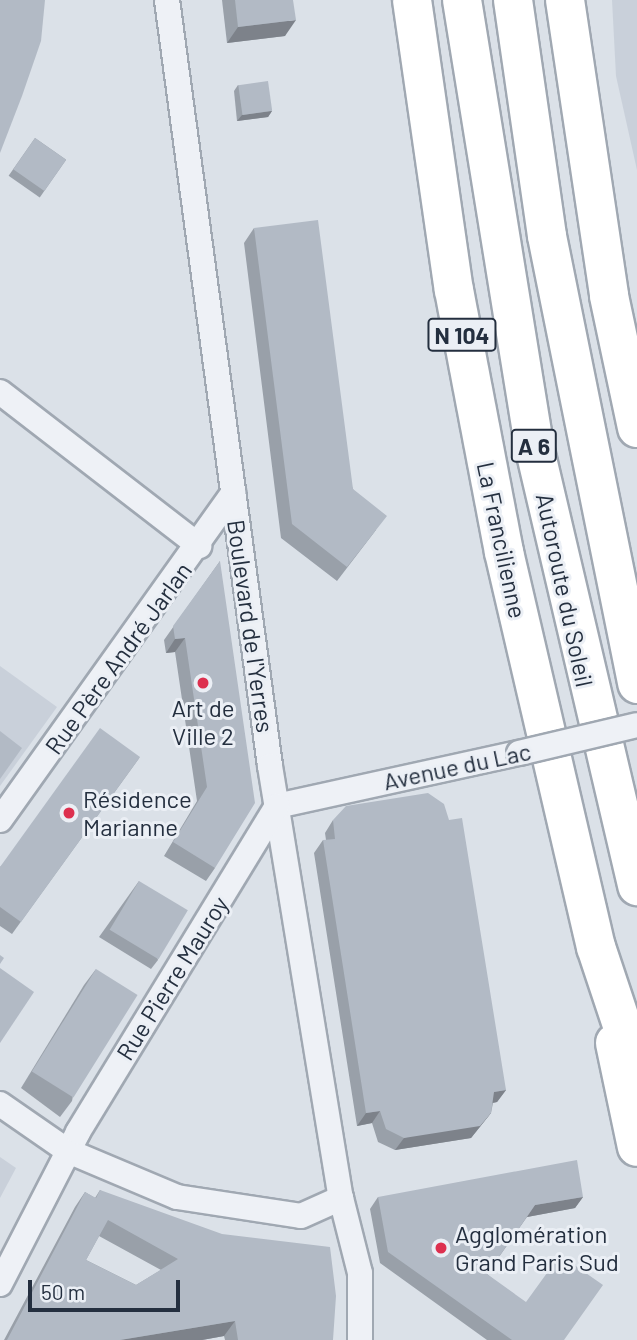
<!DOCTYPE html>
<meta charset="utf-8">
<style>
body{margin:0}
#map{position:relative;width:637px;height:1340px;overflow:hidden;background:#dbe1e8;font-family:Barlow,sans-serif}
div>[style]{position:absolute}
.built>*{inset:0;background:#c9d0da}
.roads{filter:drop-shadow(2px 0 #a0a8b2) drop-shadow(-2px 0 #a0a8b2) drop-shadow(0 2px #a0a8b2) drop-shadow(0 -2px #a0a8b2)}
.minor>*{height:24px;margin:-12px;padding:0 12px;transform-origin:12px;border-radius:12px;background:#eef1f6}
.trunk>*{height:38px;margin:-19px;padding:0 19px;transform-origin:19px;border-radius:19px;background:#fff}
.motorway>*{height:38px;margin:-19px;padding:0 19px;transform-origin:19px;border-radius:19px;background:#fff}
.bridges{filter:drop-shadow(2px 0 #a0a8b2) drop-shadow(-2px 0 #a0a8b2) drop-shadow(0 2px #a0a8b2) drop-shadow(0 -2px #a0a8b2)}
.minor-bridge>*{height:24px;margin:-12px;padding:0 12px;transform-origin:12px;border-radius:12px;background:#eef1f6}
.wall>*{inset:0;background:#99a0a9;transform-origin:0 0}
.shaded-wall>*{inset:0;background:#7d828a}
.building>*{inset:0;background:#b2bac5;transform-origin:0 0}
.dots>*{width:19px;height:19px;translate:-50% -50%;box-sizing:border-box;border:4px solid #ebeff5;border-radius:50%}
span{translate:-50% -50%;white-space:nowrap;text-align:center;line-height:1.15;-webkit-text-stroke:6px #ebeff5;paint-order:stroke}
.shield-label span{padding:2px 5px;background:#ebeff5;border:2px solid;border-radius:5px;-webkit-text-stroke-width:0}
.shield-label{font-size:23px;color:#242f3f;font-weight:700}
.street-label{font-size:24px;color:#242f3f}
.poi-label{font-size:24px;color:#242f3f}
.left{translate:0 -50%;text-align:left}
.scale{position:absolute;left:28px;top:1280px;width:152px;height:32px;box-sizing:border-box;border:4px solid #242f3f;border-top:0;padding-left:9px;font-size:21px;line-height:24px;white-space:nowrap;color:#242f3f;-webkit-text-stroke:5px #ebeff5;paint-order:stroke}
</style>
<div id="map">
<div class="built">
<div style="clip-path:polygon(612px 0,637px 0,637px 170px,616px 76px)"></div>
<div style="clip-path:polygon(0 666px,57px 707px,0 786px)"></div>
<div style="clip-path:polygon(0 1157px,16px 1168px,0 1198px)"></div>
</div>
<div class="roads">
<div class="minor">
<div style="left:167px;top:0;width:773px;rotate:82.34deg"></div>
<div style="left:270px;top:766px;width:438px;rotate:80.7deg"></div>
<div style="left:341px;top:1198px;width:77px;rotate:75.8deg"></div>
<div style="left:360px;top:1273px;width:67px;rotate:90deg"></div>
<div style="left:0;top:392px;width:252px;rotate:37.7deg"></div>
<div style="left:277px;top:806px;width:248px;rotate:-12.4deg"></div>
<div style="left:0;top:820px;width:402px;rotate:-54.5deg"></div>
<div style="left:0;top:1104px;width:83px;rotate:34.7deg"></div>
<div style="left:68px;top:1151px;width:118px;rotate:22.9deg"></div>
<div style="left:177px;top:1197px;width:125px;rotate:8.7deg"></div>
<div style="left:301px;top:1216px;width:44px;rotate:-24.2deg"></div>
<div style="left:0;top:1284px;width:171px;rotate:-62.8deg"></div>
<div style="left:78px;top:1132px;width:382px;rotate:-58.6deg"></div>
</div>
<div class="trunk">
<div style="left:412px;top:0;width:293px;rotate:81.8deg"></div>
<div style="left:454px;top:290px;width:267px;rotate:79.2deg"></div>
<div style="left:504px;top:552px;width:406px;rotate:76.9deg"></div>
<div style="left:596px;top:947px;width:130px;rotate:71.6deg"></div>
<div style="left:565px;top:0;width:299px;rotate:81.5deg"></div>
<div style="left:609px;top:296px;width:135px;rotate:78deg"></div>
<div style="left:615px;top:1043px;width:106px;rotate:78.1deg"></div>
</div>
<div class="motorway">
<div style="left:462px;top:0;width:456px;rotate:80.8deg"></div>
<div style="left:535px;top:450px;width:448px;rotate:76.8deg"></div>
<div style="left:513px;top:0;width:238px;rotate:81.8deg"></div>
<div style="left:547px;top:236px;width:457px;rotate:78.6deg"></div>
</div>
</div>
<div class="bridges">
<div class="minor-bridge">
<div style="left:519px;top:753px;width:121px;rotate:-13.3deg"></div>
</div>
</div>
<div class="wall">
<div style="clip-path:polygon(222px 0,293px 0,285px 36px,227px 43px)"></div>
<div style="clip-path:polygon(238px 85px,272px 111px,268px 117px,237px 121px,234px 91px)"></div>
<div style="left:35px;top:138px;width:38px;height:46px;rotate:35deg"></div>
<div style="clip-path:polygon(254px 228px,353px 489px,376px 530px,337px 581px,281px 538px,244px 243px)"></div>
<div style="clip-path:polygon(220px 561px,215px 868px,206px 881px,164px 856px,197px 801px,175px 652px,166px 653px,164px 640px)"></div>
<div style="clip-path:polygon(140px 757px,12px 934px,0 926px,0 867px)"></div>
<div style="clip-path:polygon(333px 820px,506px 1090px,497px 1102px,493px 1103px,491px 1113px,471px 1138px,395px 1150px,378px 1142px,372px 1123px,357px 1126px,314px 853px,323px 840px,326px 840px,325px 833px)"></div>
<div style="clip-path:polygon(139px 881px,158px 960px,151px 969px,99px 937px)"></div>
<div style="clip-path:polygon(96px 969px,72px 1101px,60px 1117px,21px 1088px,84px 985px)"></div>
<div style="clip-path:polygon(evenodd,100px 1190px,333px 1340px,225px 1340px,224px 1336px,202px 1340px,4px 1340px,75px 1207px,85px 1192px,95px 1198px,100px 1190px,99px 1236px,161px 1270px,136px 1285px,86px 1260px,99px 1236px)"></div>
<div style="clip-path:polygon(378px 1197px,583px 1197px,575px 1208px,527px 1217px,487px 1274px,564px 1340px,487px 1340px,380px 1263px,370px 1209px)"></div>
</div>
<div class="shaded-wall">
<div style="clip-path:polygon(296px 20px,285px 36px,227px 43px,238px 27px)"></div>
<div style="clip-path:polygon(272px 111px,268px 117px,237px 121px,242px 115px)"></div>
<div style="clip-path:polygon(185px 638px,175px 652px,166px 653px,175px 639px)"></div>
<div style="clip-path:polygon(506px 1090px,497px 1102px,486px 1104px,494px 1092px)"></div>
<div style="clip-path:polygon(380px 1111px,372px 1123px,357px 1126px,366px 1113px)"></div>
<div style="clip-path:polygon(491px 1113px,471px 1138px,395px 1150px,404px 1138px)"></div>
<div style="clip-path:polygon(583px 1197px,575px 1208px,527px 1217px,535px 1205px)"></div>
<div style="clip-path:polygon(235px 1321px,224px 1336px,202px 1340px,120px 1340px)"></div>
</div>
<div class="building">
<div style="clip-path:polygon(0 0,45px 0,41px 41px,22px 96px,0 153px)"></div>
<div style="clip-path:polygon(235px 0,293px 0,296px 20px,238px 27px)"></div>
<div style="left:268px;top:81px;width:30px;height:30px;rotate:82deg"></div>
<div style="left:35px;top:138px;width:38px;height:38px;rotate:35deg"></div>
<div style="clip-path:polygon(318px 220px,353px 489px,387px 516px,347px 567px,292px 524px,254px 228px)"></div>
<div style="clip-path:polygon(220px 561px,255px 803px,215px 868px,173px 842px,207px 787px,185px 638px,175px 639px,173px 626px)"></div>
<div style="clip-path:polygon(100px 728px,140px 757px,21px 922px,0 907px,0 867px)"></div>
<div style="clip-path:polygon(0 731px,22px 748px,0 779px)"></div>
<div style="clip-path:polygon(428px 793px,444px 804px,449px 820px,462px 818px,506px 1090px,494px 1092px,491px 1113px,480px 1126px,404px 1138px,386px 1129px,380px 1111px,366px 1113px,323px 840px,335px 839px,333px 820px,346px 806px)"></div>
<div style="left:139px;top:881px;width:57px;height:57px;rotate:31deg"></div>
<div style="clip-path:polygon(0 955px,4px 958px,0 964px)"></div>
<div style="clip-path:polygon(0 968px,34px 992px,0 1043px)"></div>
<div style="left:96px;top:969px;width:49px;height:121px;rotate:32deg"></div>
<div style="clip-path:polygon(577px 1160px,583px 1197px,535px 1205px,487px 1274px,526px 1302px,560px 1255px,603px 1285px,564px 1340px,512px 1340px,388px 1252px,378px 1197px)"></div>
<div style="clip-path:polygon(evenodd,100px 1190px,222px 1234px,330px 1247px,336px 1296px,333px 1340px,238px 1340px,235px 1321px,120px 1340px,7px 1340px,85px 1192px,96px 1198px,100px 1190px,108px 1220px,178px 1259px,136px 1285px,86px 1260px,108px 1220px)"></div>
</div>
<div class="dots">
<div style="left:203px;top:683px;background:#dd304f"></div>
<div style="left:69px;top:813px;background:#dd304f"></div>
<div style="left:441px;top:1248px;background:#dd304f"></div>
</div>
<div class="shield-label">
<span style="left:462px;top:335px">N 104</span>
<span style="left:534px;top:446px">A 6</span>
</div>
<div class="street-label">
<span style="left:502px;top:540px;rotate:78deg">La Francilienne</span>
<span style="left:565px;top:590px;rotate:78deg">Autoroute du Soleil</span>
<span style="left:251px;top:626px;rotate:82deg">Boulevard de l'Yerres</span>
<span style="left:118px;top:658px;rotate:-54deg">Rue Père André Jarlan</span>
<span style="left:457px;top:766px;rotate:-12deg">Avenue du Lac</span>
<span style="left:172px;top:978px;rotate:-58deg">Rue Pierre Mauroy</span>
</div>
<div class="poi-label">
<span style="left:203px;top:722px">Art de<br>Ville 2</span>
<span class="left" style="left:83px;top:813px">Résidence<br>Marianne</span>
<span class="left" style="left:455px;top:1248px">Agglomération<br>Grand Paris Sud</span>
</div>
<div class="scale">50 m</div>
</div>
